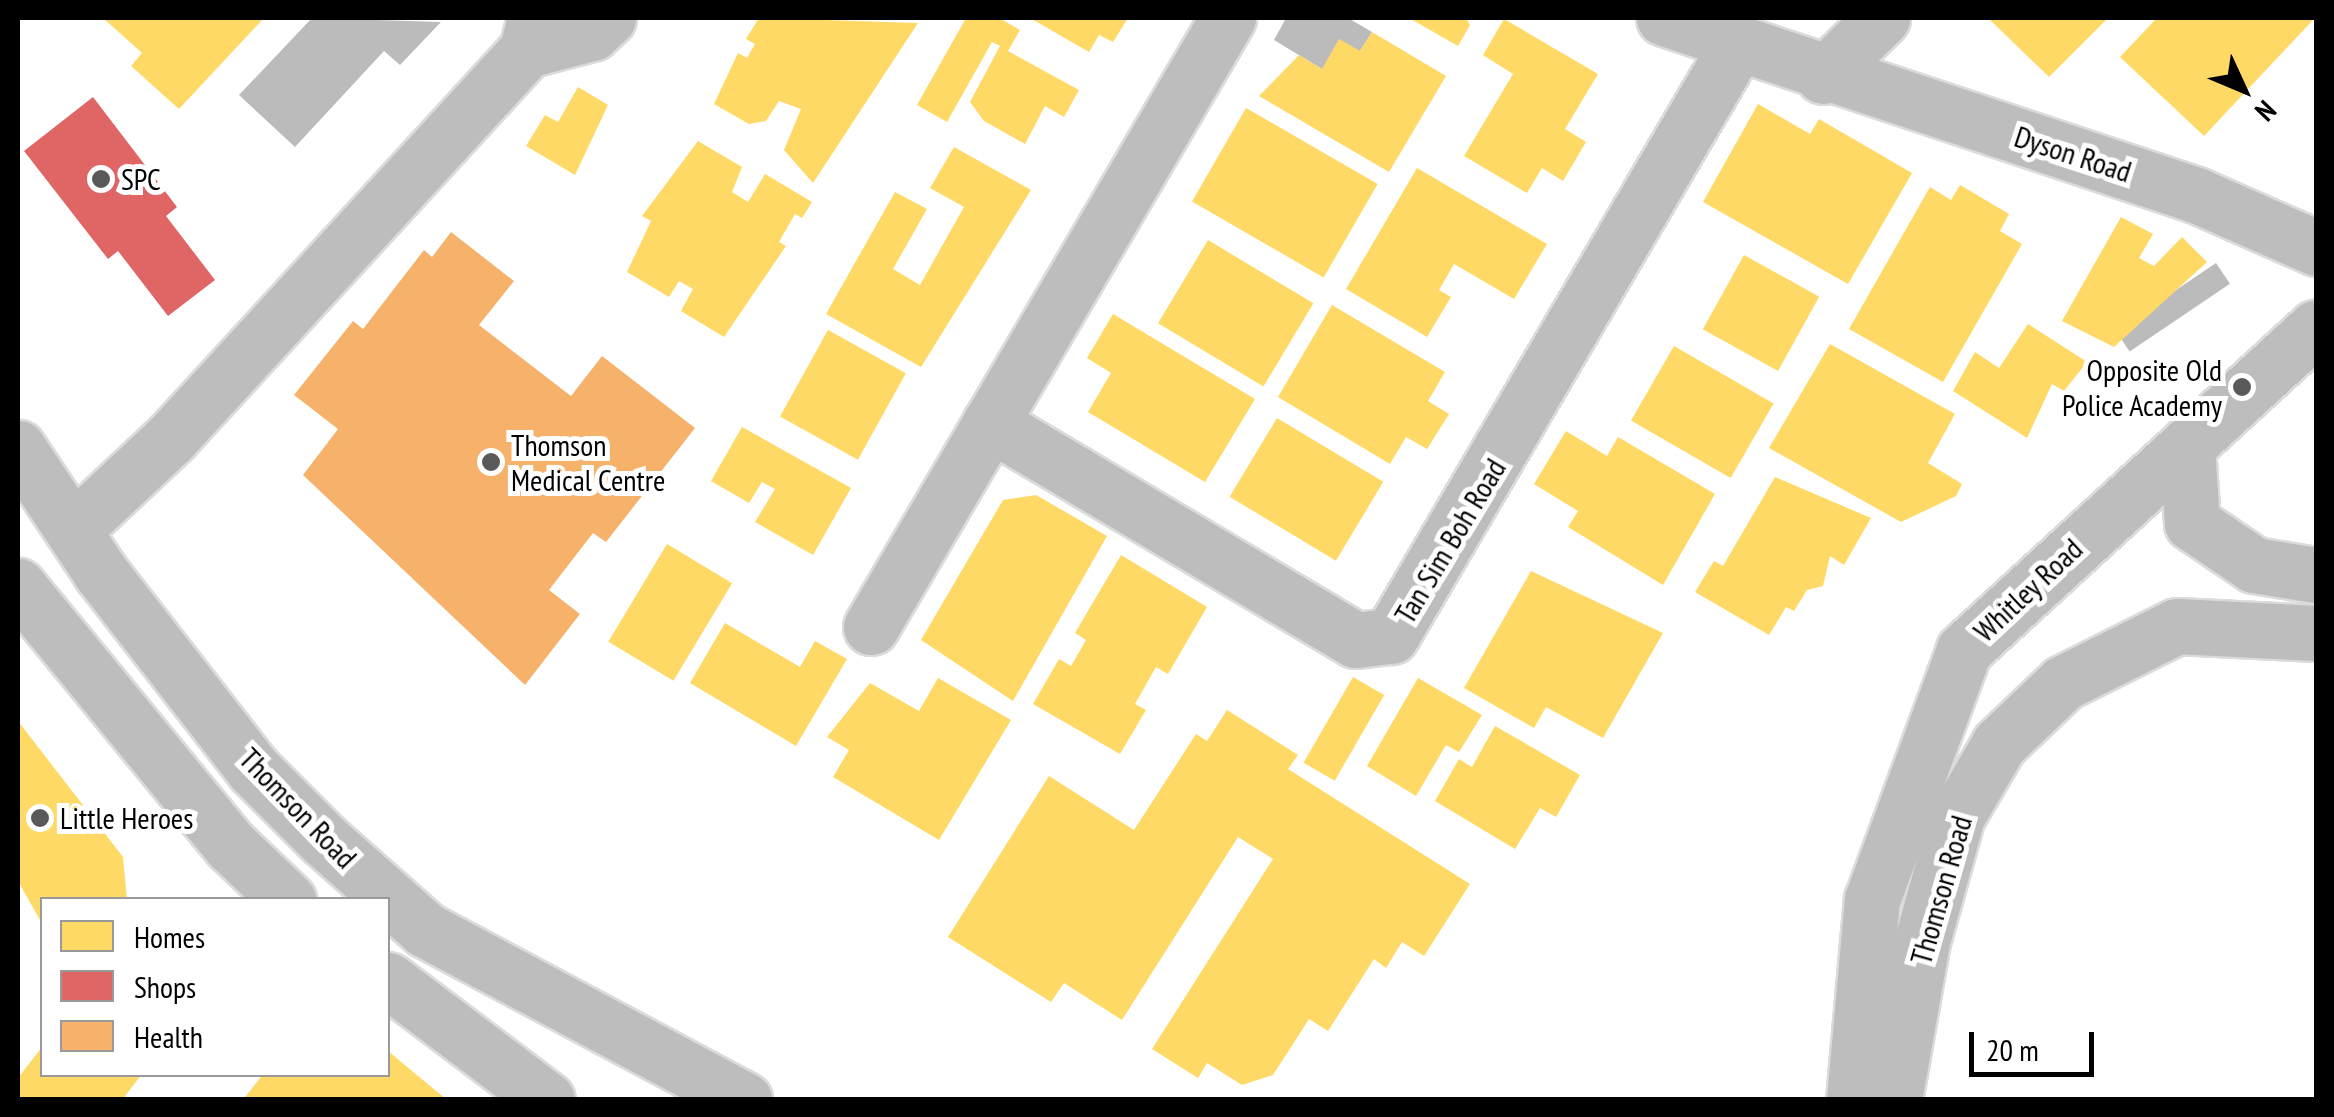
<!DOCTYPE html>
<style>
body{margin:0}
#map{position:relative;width:2334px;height:1117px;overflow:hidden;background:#fff;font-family:"PT Sans Narrow",sans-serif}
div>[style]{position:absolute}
.water>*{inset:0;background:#bbb;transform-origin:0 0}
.homes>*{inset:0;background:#ffd966;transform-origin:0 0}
.shops>*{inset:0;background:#e06666}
.health>*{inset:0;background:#f6b26b}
.roads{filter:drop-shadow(2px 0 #dbdbdb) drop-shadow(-2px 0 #dbdbdb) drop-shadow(0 2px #dbdbdb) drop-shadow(0 -2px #dbdbdb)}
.minor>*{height:55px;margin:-27.5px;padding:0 27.5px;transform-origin:27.5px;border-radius:27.5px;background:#bdbdbd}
.major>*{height:55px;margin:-27.5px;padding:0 27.5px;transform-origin:27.5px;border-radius:27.5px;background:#bdbdbd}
.dots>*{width:28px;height:28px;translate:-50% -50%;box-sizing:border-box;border:5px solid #fff;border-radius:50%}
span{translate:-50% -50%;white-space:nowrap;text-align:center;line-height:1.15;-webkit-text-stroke:10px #fff;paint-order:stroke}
.street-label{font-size:30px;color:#000}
.poi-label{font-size:30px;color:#000}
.left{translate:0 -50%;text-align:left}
.right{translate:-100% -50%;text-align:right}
.frame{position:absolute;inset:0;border:20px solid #000;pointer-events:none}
.legend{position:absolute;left:40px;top:897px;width:350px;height:180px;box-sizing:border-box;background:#fff;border:2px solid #999;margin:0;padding:12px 18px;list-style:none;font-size:30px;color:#000}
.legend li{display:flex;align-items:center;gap:20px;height:50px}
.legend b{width:50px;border:2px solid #999}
.north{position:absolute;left:2194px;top:40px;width:100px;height:100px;-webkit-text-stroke:8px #fff;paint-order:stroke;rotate:134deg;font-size:28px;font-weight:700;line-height:40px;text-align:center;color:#000}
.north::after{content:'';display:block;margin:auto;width:35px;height:45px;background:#000;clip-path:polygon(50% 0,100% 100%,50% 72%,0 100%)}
.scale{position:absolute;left:1969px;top:1032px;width:125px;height:45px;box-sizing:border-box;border:5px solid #000;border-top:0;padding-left:12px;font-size:30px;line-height:35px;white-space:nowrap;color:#000;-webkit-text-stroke:8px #fff;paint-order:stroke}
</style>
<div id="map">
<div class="water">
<div style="clip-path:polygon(312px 18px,441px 22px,400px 65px,384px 51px,295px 147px,239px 95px)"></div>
<div style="clip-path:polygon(1286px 18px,1348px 18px,1372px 32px,1360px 51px,1322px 69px,1274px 40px)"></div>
<div style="left:2216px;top:263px;width:25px;height:121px;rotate:56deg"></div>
</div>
<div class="homes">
<div style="clip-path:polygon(103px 18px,264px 18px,179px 109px,131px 66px,142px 53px)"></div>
<div style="clip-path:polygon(759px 18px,918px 23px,813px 183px,784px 150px,801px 109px,779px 101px,766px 121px,749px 124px,714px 104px,738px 53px,747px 58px,755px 44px,746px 39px)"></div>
<div style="clip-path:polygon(966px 18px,999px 18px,1020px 30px,1008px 51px,1079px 90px,1064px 117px,1045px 106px,1025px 144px,984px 121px,970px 102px,1000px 46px,992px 42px,947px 122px,917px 105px)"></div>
<div style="clip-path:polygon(1030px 18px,1128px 18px,1113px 42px,1099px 35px,1089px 52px)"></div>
<div style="clip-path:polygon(1409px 18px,1466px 18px,1470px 25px,1458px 46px)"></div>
<div style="clip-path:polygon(1988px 18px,2108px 18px,2049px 77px)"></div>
<div style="clip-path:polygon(2157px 18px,2311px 18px,2313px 20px,2204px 136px,2120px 57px)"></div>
<div style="clip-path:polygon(1504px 19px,1598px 74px,1565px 129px,1586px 142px,1563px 181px,1542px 168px,1527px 193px,1464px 156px,1513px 74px,1483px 55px)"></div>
<div style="clip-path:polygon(1372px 32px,1446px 76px,1389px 172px,1259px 96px,1299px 55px,1322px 69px,1339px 39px,1360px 51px)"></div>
<div style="clip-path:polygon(578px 87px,608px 105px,575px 175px,526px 146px,545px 115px,558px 122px)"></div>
<div style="clip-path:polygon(1758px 104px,1810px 134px,1819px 119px,1912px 173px,1848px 284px,1703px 202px)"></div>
<div style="left:1246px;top:108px;width:152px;height:108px;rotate:30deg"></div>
<div style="clip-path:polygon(698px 141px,742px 167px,732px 192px,748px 202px,765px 174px,812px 202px,802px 218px,795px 214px,779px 242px,786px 246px,724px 337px,681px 311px,693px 289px,679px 281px,669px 297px,627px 272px,651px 221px,642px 216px)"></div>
<div style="clip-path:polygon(954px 147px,1031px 190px,921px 367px,826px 314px,895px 192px,927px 209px,893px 269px,920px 285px,964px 207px,930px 188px)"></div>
<div style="clip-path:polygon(1417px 168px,1547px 244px,1514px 299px,1454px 264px,1439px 290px,1451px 297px,1427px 337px,1346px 289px)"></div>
<div style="clip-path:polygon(1960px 185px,2009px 214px,2000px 231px,2022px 244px,1943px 382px,1849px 329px,1930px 187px,1951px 200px)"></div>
<div style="clip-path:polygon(2121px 217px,2153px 234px,2139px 258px,2154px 266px,2182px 237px,2207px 262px,2114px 347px,2062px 321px)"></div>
<div style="left:1208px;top:240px;width:123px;height:97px;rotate:31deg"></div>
<div style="left:1744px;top:255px;width:86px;height:85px;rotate:29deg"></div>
<div style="clip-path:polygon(1332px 305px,1445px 372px,1428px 401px,1449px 414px,1427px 449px,1406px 437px,1390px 464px,1278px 397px)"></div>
<div style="clip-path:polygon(1113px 314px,1255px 399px,1205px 482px,1088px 412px,1111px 373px,1087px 358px)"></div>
<div style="clip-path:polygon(2028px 324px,2087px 362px,2064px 391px,2052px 384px,2027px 438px,1953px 391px,1975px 352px,1999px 368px)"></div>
<div style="left:828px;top:330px;width:89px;height:99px;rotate:29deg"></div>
<div style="clip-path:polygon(1830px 344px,1955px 414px,1928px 463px,1962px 484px,1956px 496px,1901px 522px,1769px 448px)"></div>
<div style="left:1674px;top:346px;width:115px;height:86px;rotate:30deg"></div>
<div style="left:1277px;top:418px;width:124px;height:92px;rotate:31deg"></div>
<div style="clip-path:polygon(742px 427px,851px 488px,813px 555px,755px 522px,775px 489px,762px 482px,749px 503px,711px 481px)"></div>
<div style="clip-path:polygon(1566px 431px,1607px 456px,1618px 437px,1715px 494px,1663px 585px,1568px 527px,1578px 511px,1534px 484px)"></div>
<div style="clip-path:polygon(1775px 477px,1871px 518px,1844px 565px,1830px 556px,1823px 586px,1807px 590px,1794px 611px,1786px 607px,1769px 635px,1695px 592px,1714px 561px,1723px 566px)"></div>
<div style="clip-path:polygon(1036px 495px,1107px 536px,1013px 701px,921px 640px,1003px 500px)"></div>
<div style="left:667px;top:544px;width:76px;height:114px;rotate:31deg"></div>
<div style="clip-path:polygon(1121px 555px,1207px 607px,1168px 674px,1156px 667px,1135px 704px,1146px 710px,1120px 754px,1033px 704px,1059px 659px,1071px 666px,1086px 640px,1075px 633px)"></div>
<div style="clip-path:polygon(1531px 571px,1663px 633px,1603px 738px,1546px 707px,1534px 728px,1464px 688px)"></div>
<div style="clip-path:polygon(725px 623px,800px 667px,815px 641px,847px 659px,796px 746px,690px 683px)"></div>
<div style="left:1353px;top:677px;width:36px;height:99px;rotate:30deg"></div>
<div style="clip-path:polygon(938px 678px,1011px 720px,939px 840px,833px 777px,849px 750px,827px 737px,870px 683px,919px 711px)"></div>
<div style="clip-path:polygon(1418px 678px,1482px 715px,1459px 752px,1446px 745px,1416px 796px,1367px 766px)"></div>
<div style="clip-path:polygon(1227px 710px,1298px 755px,1288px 769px,1470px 884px,1424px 956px,1402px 942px,1386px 968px,1374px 959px,1328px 1031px,1309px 1019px,1273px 1075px,1242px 1085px,1207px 1063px,1198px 1078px,1152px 1049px,1273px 859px,1238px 837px,1122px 1020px,1064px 983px,1051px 1002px,948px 937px,1049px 776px,1134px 830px,1196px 734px,1207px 741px)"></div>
<div style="clip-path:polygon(18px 721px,123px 857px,127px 900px,42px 900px,40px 920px,18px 881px)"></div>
<div style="clip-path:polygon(1495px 726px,1580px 775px,1556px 817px,1540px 808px,1515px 849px,1435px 801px,1459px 759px,1472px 767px)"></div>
<div style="clip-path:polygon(42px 1047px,42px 1074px,142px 1074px,122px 1100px,18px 1100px,18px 1078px)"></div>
<div style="clip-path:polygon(388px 1051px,447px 1100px,243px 1100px,263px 1074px,388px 1074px)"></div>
</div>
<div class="shops">
<div style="clip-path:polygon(93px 97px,177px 207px,166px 216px,215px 280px,168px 316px,118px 251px,108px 259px,24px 151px)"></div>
</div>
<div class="health">
<div style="clip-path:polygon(451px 232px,514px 281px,479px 325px,571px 396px,602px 356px,695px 428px,606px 542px,593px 533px,549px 590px,580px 614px,525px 685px,303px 475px,338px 429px,294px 395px,353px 321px,363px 329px,424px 250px,432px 257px)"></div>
</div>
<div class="roads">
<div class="minor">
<div style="left:1664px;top:18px;width:561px;rotate:18.4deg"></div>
<div style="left:2196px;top:195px;width:131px;rotate:23.8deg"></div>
<div style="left:527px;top:50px;width:67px;rotate:-14.7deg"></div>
<div style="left:592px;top:33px;width:22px;rotate:-43deg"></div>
<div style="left:1823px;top:76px;width:83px;rotate:-44.5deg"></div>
<div style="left:990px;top:423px;width:425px;rotate:30.7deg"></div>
<div style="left:1356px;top:640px;width:35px;rotate:-7deg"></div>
<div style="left:1391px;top:636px;width:685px;rotate:-59.65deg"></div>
<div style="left:73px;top:530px;width:134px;rotate:-43.2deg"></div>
<div style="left:171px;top:438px;width:527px;rotate:-47.46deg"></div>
<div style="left:527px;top:50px;width:33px;rotate:-76deg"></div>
<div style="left:871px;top:627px;width:706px;rotate:-59.62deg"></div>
</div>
<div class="major">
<div style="left:18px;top:448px;width:150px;rotate:56.4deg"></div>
<div style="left:101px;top:573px;width:248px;rotate:52.2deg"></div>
<div style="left:253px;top:769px;width:99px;rotate:45deg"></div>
<div style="left:323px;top:839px;width:137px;rotate:41.5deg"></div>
<div style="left:426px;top:930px;width:361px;rotate:28.1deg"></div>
<div style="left:2187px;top:448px;width:75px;rotate:86.2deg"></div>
<div style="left:2192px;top:523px;width:75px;rotate:34.1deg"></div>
<div style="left:2254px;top:565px;width:63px;rotate:9.2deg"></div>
<div style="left:18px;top:586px;width:336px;rotate:50.7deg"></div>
<div style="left:231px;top:846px;width:79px;rotate:43.5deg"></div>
<div style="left:388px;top:980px;width:199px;rotate:37deg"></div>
<div style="left:1854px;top:1100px;width:201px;rotate:-84.9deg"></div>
<div style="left:1872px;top:900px;width:266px;rotate:-69.8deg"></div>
<div style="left:1964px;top:650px;width:477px;rotate:-42.5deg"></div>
<div style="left:1894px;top:1100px;width:161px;rotate:-80deg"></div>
<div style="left:1922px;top:941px;width:130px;rotate:-74.4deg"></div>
<div style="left:1957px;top:816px;width:83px;rotate:-59.7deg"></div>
<div style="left:1999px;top:744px;width:88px;rotate:-43.6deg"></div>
<div style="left:2063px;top:683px;width:127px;rotate:-26.6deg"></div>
<div style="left:2177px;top:626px;width:139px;rotate:2.9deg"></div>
</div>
</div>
<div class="dots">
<div style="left:101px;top:179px;background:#595959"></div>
<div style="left:2242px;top:387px;background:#595959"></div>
<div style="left:491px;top:462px;background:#595959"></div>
<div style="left:40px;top:818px;background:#595959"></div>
</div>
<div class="street-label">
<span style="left:2073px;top:154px;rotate:18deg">Dyson Road</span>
<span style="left:1450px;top:541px;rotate:-59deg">Tan Sim Boh Road</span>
<span style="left:2028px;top:590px;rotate:-43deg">Whitley Road</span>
<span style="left:298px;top:808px;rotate:46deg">Thomson Road</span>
<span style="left:1941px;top:890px;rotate:-74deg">Thomson Road</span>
</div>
<div class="poi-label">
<span class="left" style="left:121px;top:179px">SPC</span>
<span class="right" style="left:2222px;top:387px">Opposite Old<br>Police Academy</span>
<span class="left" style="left:511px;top:462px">Thomson<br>Medical Centre</span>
<span class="left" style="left:60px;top:818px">Little Heroes</span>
</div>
<div class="frame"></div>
<ul class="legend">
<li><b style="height:28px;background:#ffd966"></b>Homes</li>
<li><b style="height:28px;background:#e06666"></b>Shops</li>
<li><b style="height:28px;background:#f6b26b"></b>Health</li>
</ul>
<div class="north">N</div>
<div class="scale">20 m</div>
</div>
